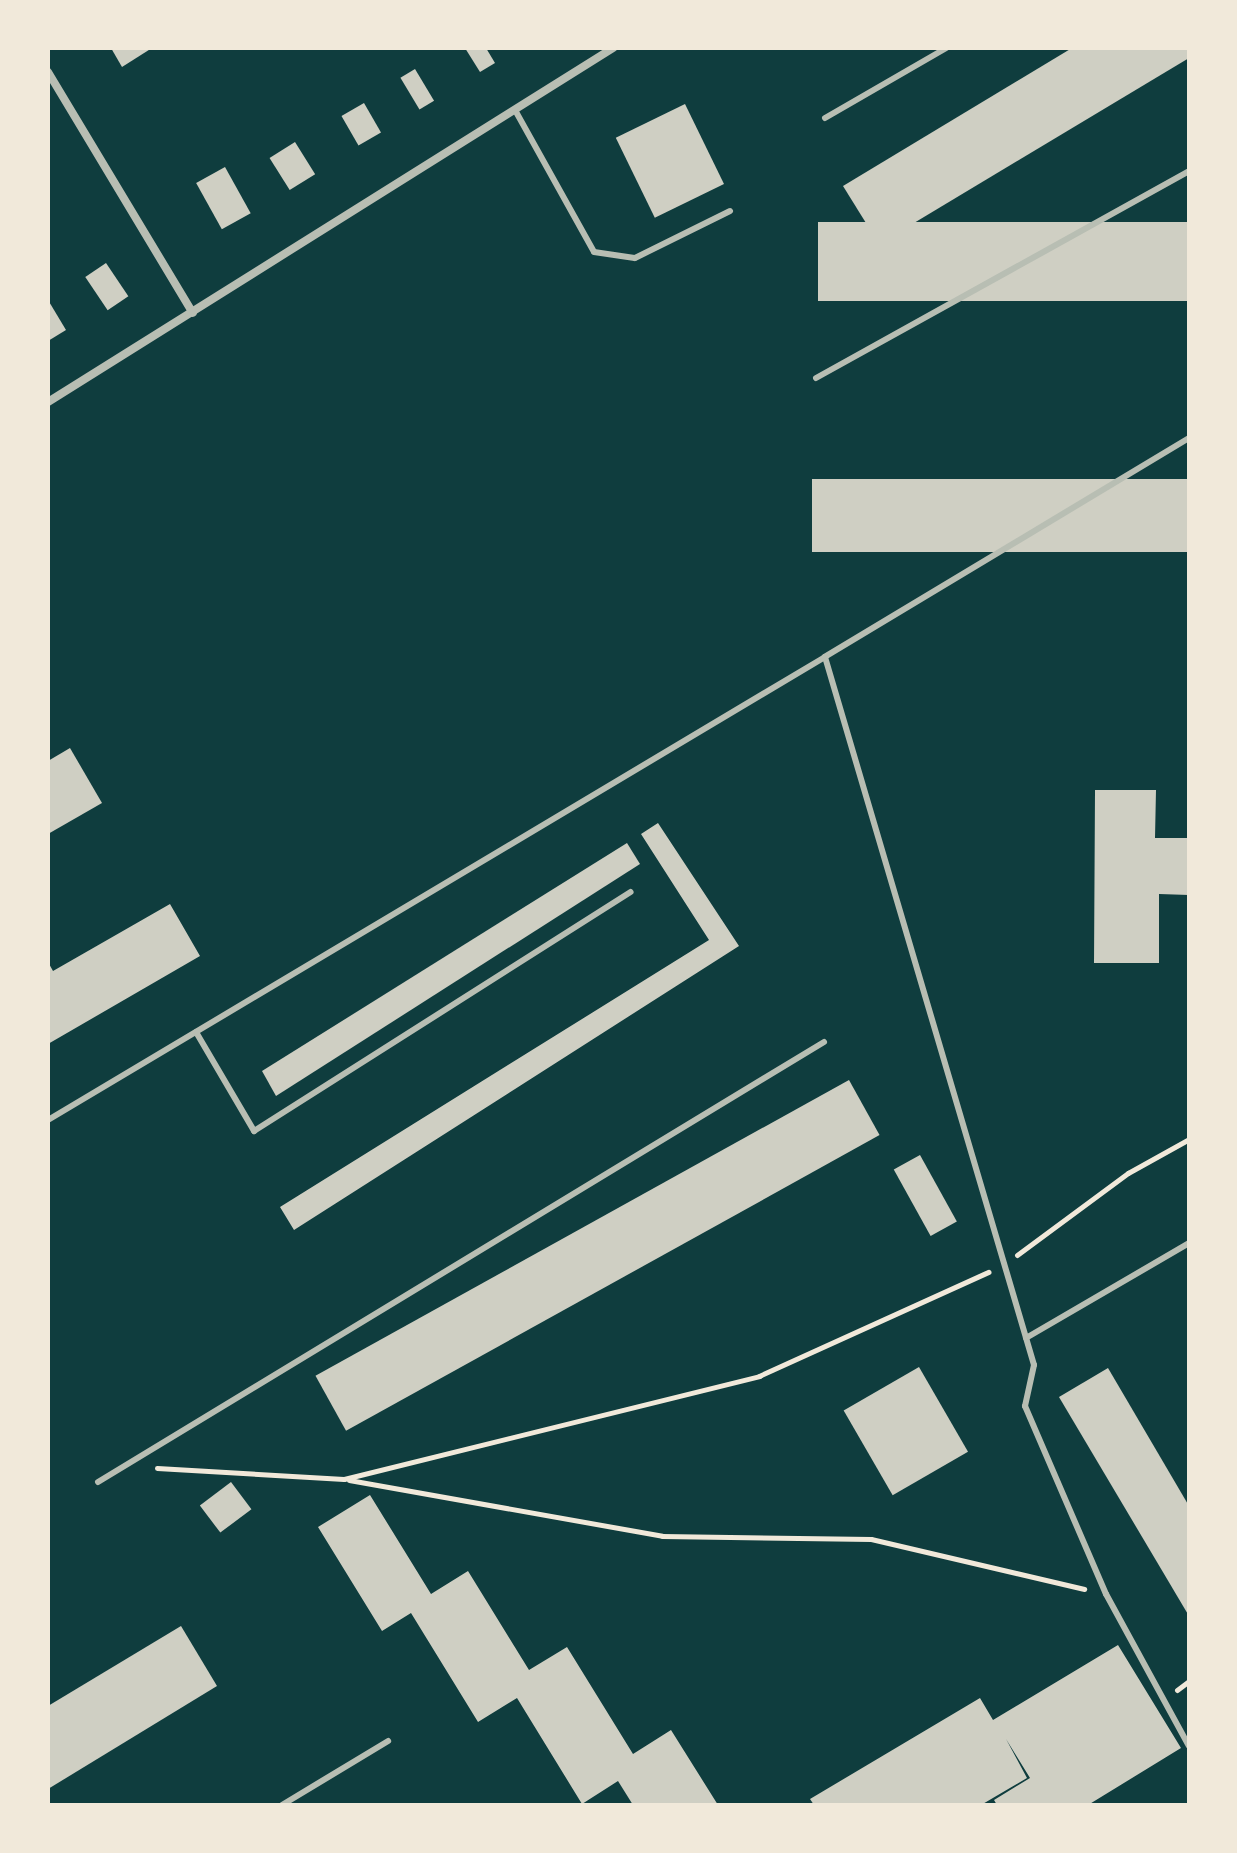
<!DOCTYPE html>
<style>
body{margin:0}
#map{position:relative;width:1237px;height:1853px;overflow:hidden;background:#0f3d3e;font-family:"Source Serif 4",serif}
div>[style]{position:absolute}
.building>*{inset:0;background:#cfcfc3;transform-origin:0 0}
.path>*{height:5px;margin:-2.5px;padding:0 2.5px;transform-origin:2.5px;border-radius:2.5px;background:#f1e9da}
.service>*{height:6px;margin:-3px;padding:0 3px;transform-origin:3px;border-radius:3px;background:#b8beb3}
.minor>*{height:8px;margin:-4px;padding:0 4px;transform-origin:4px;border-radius:4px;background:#b8beb3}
span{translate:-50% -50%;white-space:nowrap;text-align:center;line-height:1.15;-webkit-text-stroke:7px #f1e9da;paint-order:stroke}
.frame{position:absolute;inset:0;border:50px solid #f1e9da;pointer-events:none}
</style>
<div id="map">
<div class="building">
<div style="clip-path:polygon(111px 48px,152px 48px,122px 67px)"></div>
<div style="clip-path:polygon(465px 48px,486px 48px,495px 63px,480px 72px)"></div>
<div style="clip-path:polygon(1072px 48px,1189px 48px,1189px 58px,879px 244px,843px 186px)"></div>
<div style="left:415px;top:69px;width:37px;height:17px;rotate:59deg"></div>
<div style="left:364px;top:103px;width:34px;height:26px;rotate:60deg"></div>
<div style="left:685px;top:104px;width:89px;height:77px;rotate:64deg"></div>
<div style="left:295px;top:142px;width:38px;height:30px;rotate:58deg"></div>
<div style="left:225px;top:167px;width:53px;height:33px;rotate:61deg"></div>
<div style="left:1189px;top:222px;width:79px;height:371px;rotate:90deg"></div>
<div style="left:106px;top:263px;width:40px;height:25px;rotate:56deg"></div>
<div style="clip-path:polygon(48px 300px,66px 330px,48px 341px)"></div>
<div style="left:1189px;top:479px;width:73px;height:377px;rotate:90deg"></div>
<div style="clip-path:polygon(70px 748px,102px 803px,48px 834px,48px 761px)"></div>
<div style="clip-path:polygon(1095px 790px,1156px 790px,1155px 838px,1189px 838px,1189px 895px,1159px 894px,1159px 963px,1094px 963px)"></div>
<div style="clip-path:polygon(658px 823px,739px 946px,294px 1230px,280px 1207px,709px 940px,641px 834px)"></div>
<div style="clip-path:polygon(627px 843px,640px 864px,276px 1096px,262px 1071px)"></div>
<div style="clip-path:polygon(170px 904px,200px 956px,48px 1044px,48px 962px,53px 971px)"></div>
<div style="left:849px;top:1080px;width:63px;height:610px;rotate:61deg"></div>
<div style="left:920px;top:1155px;width:76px;height:30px;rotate:61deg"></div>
<div style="left:919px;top:1367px;width:98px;height:87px;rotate:60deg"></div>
<div style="clip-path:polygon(1108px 1368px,1189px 1506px,1189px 1616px,1059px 1397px)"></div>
<div style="left:231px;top:1482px;width:34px;height:39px;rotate:53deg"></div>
<div style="clip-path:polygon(370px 1495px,431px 1594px,468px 1571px,529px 1670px,567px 1647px,633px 1754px,671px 1730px,718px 1805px,633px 1805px,618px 1781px,582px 1804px,517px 1698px,478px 1722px,411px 1613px,382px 1631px,318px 1527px)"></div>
<div style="clip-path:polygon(181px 1626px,217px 1686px,48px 1789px,48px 1706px)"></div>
<div style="clip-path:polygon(1118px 1645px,1181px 1748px,1088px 1805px,997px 1805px,994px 1800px,1030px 1778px,1006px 1739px,1027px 1778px,981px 1805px,814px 1805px,810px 1799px,980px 1698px,993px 1720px)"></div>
</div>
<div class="path">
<div style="left:1017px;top:1255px;width:138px;rotate:-36.5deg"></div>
<div style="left:1128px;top:1173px;width:70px;rotate:-29.1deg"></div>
<div style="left:157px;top:1468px;width:187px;rotate:3.4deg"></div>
<div style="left:344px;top:1479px;width:428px;rotate:-13.9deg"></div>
<div style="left:759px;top:1376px;width:252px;rotate:-24.4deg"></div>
<div style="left:349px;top:1480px;width:318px;rotate:10.1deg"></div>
<div style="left:662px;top:1536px;width:209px;rotate:0.8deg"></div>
<div style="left:871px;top:1539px;width:219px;rotate:13.2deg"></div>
<div style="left:1177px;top:1690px;width:15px;rotate:-37deg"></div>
</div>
<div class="service">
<div style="left:515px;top:110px;width:162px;rotate:60.9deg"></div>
<div style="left:594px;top:252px;width:41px;rotate:8.3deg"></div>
<div style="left:635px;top:258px;width:106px;rotate:-26.3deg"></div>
<div style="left:825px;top:118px;width:140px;rotate:-30deg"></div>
<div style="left:816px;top:378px;width:427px;rotate:-29deg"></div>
<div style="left:1189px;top:438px;width:425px;rotate:149deg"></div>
<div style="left:825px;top:657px;width:738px;rotate:73.55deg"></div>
<div style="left:1034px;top:1365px;width:42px;rotate:102.4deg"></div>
<div style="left:1025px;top:1406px;width:205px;rotate:66.7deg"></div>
<div style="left:1106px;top:1594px;width:173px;rotate:61.4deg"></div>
<div style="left:196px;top:1032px;width:115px;rotate:59.6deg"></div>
<div style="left:254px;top:1131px;width:446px;rotate:-32.4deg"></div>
<div style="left:48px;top:1120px;width:904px;rotate:-30.79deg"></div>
<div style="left:1026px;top:1338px;width:189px;rotate:-30.2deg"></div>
<div style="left:98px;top:1482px;width:849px;rotate:-31.22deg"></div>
<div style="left:282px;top:1805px;width:124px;rotate:-31.1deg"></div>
</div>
<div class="minor">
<div style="left:48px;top:72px;width:281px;rotate:59deg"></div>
<div style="left:48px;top:402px;width:667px;rotate:-32.07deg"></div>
</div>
<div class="frame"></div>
</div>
